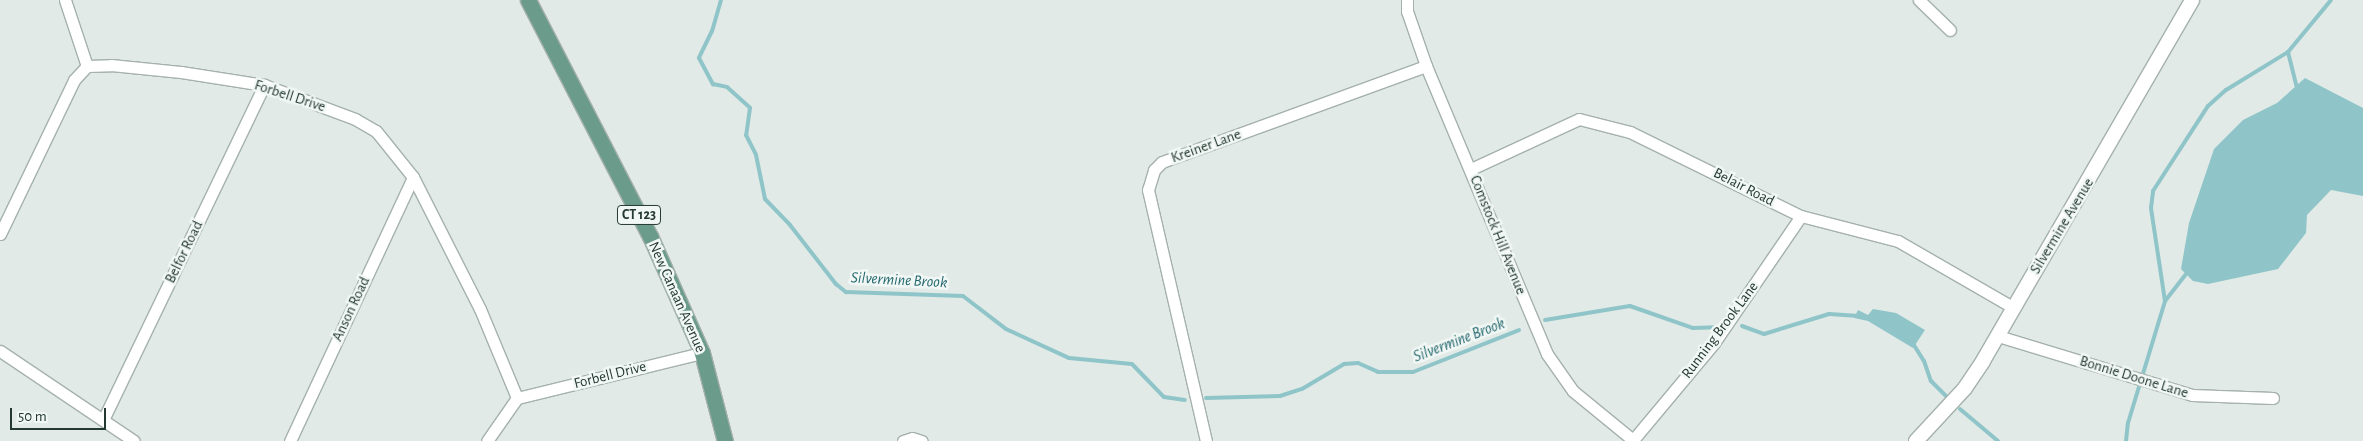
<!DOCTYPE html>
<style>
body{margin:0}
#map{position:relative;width:2363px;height:441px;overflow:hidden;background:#e1eae6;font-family:"Alegreya Sans",sans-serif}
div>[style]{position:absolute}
.water>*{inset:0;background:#8fc5c9}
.stream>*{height:4px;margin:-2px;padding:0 2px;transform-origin:2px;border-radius:2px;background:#8fc5c9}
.roads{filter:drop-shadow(1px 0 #a5b1ac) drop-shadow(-1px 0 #a5b1ac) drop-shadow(0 1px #a5b1ac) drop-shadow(0 -1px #a5b1ac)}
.minor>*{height:11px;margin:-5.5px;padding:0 5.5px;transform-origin:5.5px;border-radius:5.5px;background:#fff}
.tertiary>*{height:14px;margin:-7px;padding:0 7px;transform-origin:7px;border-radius:7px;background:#fff}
.primary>*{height:15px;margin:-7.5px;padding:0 7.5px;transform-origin:7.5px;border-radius:7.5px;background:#6b9b8b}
span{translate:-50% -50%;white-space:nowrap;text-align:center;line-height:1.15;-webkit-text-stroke:5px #f1f7f4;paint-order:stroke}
.shield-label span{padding:1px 4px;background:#f1f7f4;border:1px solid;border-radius:4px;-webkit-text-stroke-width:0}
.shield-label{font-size:14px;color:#243931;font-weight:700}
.street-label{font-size:15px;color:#243931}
.water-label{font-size:16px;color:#24686e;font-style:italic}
.scale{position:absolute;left:10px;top:408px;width:96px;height:22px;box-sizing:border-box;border:2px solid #243931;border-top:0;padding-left:6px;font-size:15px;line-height:18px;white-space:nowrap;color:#243931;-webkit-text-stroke:4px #f1f7f4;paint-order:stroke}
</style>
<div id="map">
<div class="water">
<div style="clip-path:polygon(2305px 78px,2363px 108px,2363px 196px,2331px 190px,2307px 215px,2306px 233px,2278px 269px,2208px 284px,2193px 281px,2181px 269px,2189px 223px,2214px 149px,2243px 120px,2277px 103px)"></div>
<div style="clip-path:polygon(1873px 309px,1896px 313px,1925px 330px,1913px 348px,1868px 321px,1854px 318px,1858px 310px,1868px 315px)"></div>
</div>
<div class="stream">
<div style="left:721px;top:0;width:32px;rotate:106deg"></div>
<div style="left:712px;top:31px;width:30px;rotate:116deg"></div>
<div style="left:699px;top:58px;width:30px;rotate:62deg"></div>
<div style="left:713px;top:84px;width:14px;rotate:12deg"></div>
<div style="left:727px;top:87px;width:31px;rotate:42deg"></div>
<div style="left:750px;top:108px;width:27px;rotate:98deg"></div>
<div style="left:746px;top:135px;width:22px;rotate:63deg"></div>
<div style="left:756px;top:155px;width:45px;rotate:78.4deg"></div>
<div style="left:765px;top:199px;width:36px;rotate:46deg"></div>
<div style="left:790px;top:225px;width:75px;rotate:52.1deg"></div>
<div style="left:836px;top:284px;width:13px;rotate:39deg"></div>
<div style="left:846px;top:292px;width:117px;rotate:2deg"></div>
<div style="left:963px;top:296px;width:54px;rotate:37.5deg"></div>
<div style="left:1006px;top:329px;width:69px;rotate:24.7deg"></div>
<div style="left:1069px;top:358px;width:63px;rotate:5.4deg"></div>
<div style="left:1132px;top:364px;width:46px;rotate:45.9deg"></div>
<div style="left:1164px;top:397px;width:21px;rotate:8deg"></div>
<div style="left:2288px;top:52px;width:38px;rotate:76deg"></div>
<div style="left:2165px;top:301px;width:37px;rotate:-52deg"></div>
<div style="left:1545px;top:320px;width:86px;rotate:-9.4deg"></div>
<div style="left:1630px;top:306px;width:67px;rotate:19.2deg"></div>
<div style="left:1693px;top:328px;width:23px;rotate:-2deg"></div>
<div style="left:1742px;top:326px;width:23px;rotate:20deg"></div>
<div style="left:1764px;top:334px;width:68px;rotate:-17.1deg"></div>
<div style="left:1829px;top:314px;width:30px;rotate:4deg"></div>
<div style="left:1912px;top:342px;width:22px;rotate:58deg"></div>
<div style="left:1924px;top:361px;width:21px;rotate:71deg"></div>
<div style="left:1931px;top:381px;width:23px;rotate:45deg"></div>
<div style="left:1206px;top:398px;width:74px;rotate:-1.5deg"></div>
<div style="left:1280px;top:396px;width:23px;rotate:-18deg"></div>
<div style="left:1302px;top:389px;width:49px;rotate:-30.8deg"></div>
<div style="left:1344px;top:364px;width:14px;rotate:-4deg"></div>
<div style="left:1358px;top:363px;width:22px;rotate:24deg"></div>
<div style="left:1378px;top:372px;width:35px"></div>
<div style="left:1413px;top:372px;width:114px;rotate:-21.6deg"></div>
<div style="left:1960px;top:409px;width:50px;rotate:40.1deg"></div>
<div style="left:2126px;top:441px;width:18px;rotate:-84deg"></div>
<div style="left:2128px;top:423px;width:127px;rotate:-73.1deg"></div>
<div style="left:2165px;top:301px;width:94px;rotate:-98.6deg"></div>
<div style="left:2151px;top:208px;width:17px;rotate:-83deg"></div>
<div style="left:2153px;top:191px;width:101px;rotate:-57.1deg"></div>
<div style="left:2208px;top:106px;width:24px;rotate:-42deg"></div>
<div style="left:2226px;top:90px;width:73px;rotate:-31.5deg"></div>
<div style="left:2288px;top:52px;width:67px;rotate:-50.4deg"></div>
</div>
<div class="roads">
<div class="minor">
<div style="left:65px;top:0;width:70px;rotate:71.6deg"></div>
<div style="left:1407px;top:0;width:11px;rotate:90deg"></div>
<div style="left:1407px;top:11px;width:58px;rotate:70.9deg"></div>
<div style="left:1426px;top:66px;width:312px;rotate:67.2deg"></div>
<div style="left:1547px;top:354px;width:45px;rotate:54.9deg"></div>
<div style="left:1573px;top:391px;width:79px;rotate:39.3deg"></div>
<div style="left:1919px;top:0;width:43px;rotate:44.1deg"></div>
<div style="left:1471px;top:169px;width:119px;rotate:-24.8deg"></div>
<div style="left:1579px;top:119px;width:53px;rotate:14.3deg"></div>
<div style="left:1630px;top:132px;width:191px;rotate:26.2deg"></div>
<div style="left:1801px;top:216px;width:100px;rotate:14.5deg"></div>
<div style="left:1898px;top:241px;width:134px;rotate:30deg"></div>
<div style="left:0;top:234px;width:171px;rotate:-64.3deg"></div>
<div style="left:74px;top:80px;width:19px;rotate:-47deg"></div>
<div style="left:87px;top:66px;width:24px;rotate:-2deg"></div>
<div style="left:111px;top:65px;width:70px;rotate:5.7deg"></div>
<div style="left:181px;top:72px;width:84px;rotate:8.9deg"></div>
<div style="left:264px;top:85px;width:97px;rotate:20.5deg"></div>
<div style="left:355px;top:119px;width:24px;rotate:30deg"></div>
<div style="left:376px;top:131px;width:59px;rotate:51.2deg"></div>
<div style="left:413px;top:177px;width:148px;rotate:63.1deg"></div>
<div style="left:480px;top:309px;width:96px;rotate:67.4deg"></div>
<div style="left:517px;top:398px;width:52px;rotate:124.9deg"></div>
<div style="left:1998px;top:336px;width:203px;rotate:16.9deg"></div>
<div style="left:2192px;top:395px;width:81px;rotate:2.1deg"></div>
<div style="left:0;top:351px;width:161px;rotate:33.9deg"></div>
<div style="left:517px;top:398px;width:190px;rotate:-13.7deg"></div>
<div style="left:103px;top:420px;width:372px;rotate:-64.3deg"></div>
<div style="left:1633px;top:440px;width:126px;rotate:-50.1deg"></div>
<div style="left:1714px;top:343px;width:154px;rotate:-55.6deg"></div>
<div style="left:290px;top:441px;width:291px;rotate:-65deg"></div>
<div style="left:903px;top:441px;width:9px;rotate:-18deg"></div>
<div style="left:912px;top:438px;width:10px;rotate:17deg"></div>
<div style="left:1206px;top:441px;width:258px;rotate:-103deg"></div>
<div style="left:1148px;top:190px;width:21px;rotate:-73deg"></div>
<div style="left:1154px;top:170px;width:11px;rotate:-45deg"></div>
<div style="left:1162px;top:162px;width:281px;rotate:-20deg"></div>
</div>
<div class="tertiary">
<div style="left:1916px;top:441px;width:72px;rotate:-47.2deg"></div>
<div style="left:1965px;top:388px;width:32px;rotate:-56deg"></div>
<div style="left:1983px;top:361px;width:417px;rotate:-59.9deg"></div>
</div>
<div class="primary">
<div style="left:528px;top:0;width:266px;rotate:62.7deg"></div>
<div style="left:650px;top:236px;width:128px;rotate:66deg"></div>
<div style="left:702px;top:353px;width:91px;rotate:75.4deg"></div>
</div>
</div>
<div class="shield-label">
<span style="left:639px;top:215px">CT 123</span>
</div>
<div class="street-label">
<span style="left:290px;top:96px;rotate:18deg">Forbell Drive</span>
<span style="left:1206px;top:146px;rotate:-20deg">Kreiner Lane</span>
<span style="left:1744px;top:187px;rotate:27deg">Belair Road</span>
<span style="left:2062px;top:226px;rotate:-59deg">Silvermine Avenue</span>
<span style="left:1498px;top:235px;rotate:68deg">Comstock Hill Avenue</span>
<span style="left:184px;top:252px;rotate:-64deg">Belfor Road</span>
<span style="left:677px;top:297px;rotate:66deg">New Canaan Avenue</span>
<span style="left:351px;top:309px;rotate:-65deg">Anson Road</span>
<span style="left:1720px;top:330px;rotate:-53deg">Running Brook Lane</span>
<span style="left:610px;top:375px;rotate:-14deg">Forbell Drive</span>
<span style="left:2134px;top:377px;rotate:17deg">Bonnie Doone Lane</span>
</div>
<div class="water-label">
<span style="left:899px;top:280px;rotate:3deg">Silvermine Brook</span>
<span style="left:1459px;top:340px;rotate:-21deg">Silvermine Brook</span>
</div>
<div class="scale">50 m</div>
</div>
